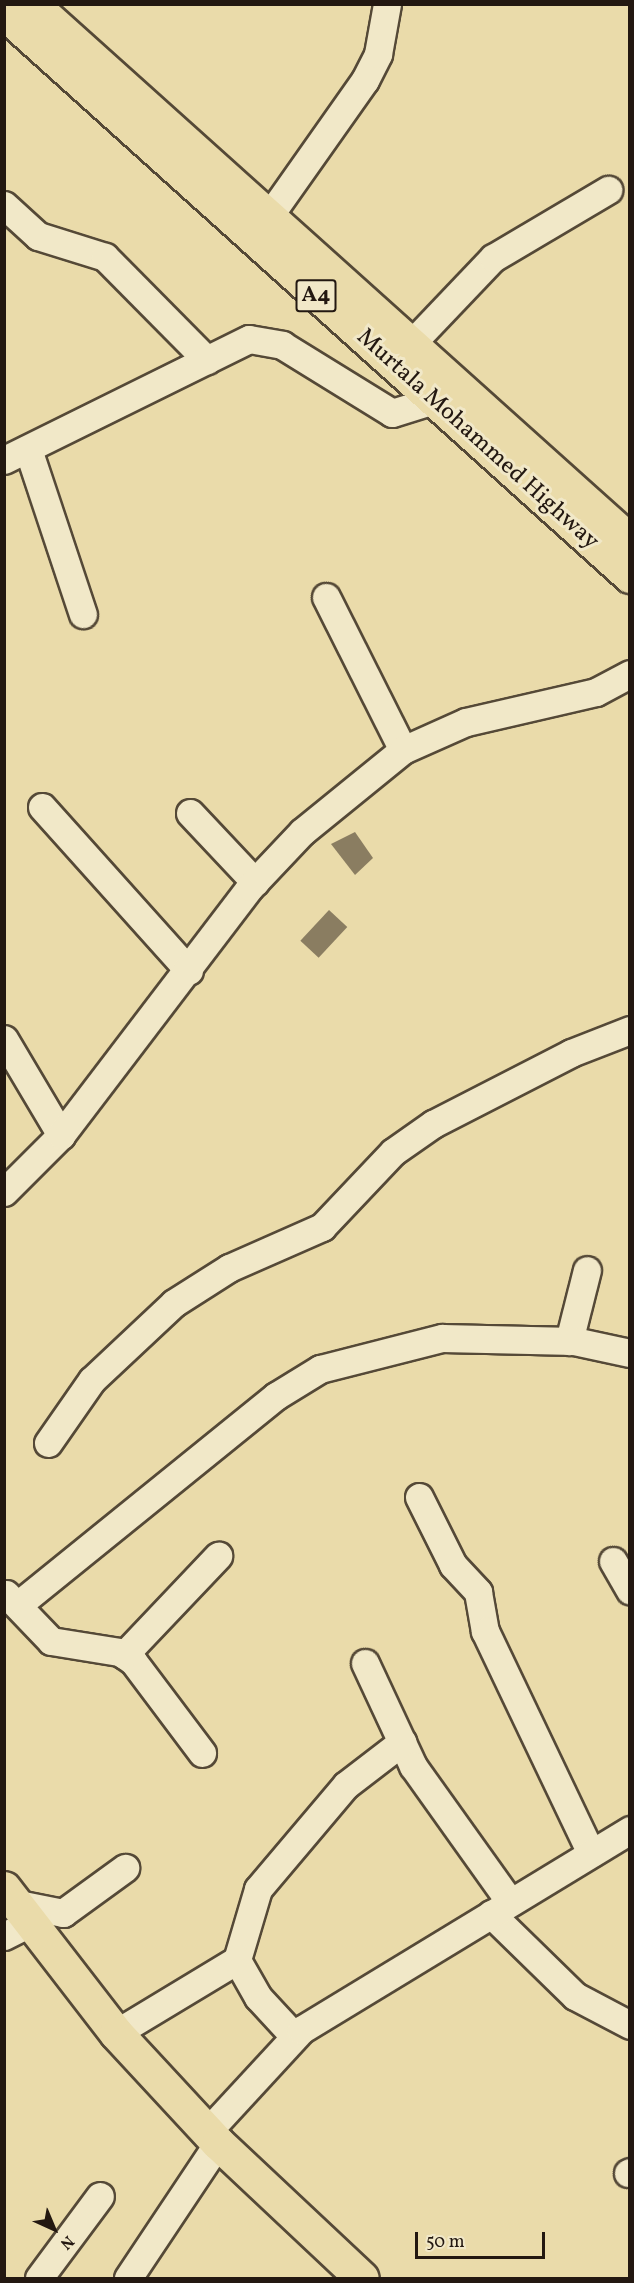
<!DOCTYPE html>
<style>
body{margin:0}
#map{position:relative;width:634px;height:2283px;overflow:hidden;background:#eadbaa;font-family:Vollkorn,serif}
div>[style]{position:absolute}
.building>*{inset:0;background:#8a7d61;transform-origin:0 0}
.roads{filter:drop-shadow(2px 0 #554937) drop-shadow(-2px 0 #554937) drop-shadow(0 2px #554937) drop-shadow(0 -2px #554937)}
.minor>*{height:27px;margin:-13.5px;padding:0 13.5px;transform-origin:13.5px;border-radius:13.5px;background:#f1e8c8}
.major>*{height:33px;margin:-16.5px;padding:0 16.5px;transform-origin:16.5px;border-radius:16.5px;background:#eadbaa}
.highway>*{height:33px;margin:-16.5px;padding:0 16.5px;transform-origin:16.5px;border-radius:16.5px;background:#eadbaa}
span{translate:-50% -50%;white-space:nowrap;text-align:center;line-height:1.15;-webkit-text-stroke:6px #f1e8c8;paint-order:stroke}
.shield-label span{padding:2px 4px;background:#f1e8c8;border:2px solid;border-radius:4px;-webkit-text-stroke-width:0}
.shield-label{font-size:22px;color:#231811;font-weight:700}
.street-label{font-size:24px;color:#231811}
.frame{position:absolute;inset:0;border:6px solid #231811;pointer-events:none}
.north{position:absolute;left:24px;top:2199px;width:60px;height:60px;-webkit-text-stroke:4px #f1e8c8;paint-order:stroke;rotate:136deg;font-size:16px;font-weight:700;line-height:24px;text-align:center;color:#231811}
.north::after{content:'';display:block;margin:auto;width:21px;height:27px;background:#231811;clip-path:polygon(50% 0,100% 100%,50% 72%,0 100%)}
.scale{position:absolute;left:415px;top:2232px;width:130px;height:27px;box-sizing:border-box;border:3px solid #231811;border-top:0;padding-left:8px;font-size:18px;line-height:21px;white-space:nowrap;color:#231811;-webkit-text-stroke:4px #f1e8c8;paint-order:stroke}
</style>
<div id="map">
<div class="building">
<div style="clip-path:polygon(355px 832px,373px 858px,355px 875px,331px 844px)"></div>
<div style="left:329px;top:910px;width:25px;height:42px;rotate:43deg"></div>
</div>
<div class="roads">
<div class="minor">
<div style="left:4px;top:205px;width:46px;rotate:42.4deg"></div>
<div style="left:38px;top:236px;width:70px;rotate:17.4deg"></div>
<div style="left:105px;top:257px;width:145px;rotate:45.3deg"></div>
<div style="left:269px;top:216px;width:166px;rotate:-54.8deg"></div>
<div style="left:365px;top:80px;width:29px;rotate:-63deg"></div>
<div style="left:378px;top:54px;width:51px;rotate:-79.8deg"></div>
<div style="left:411px;top:344px;width:119px;rotate:-46.4deg"></div>
<div style="left:493px;top:258px;width:134px;rotate:-30.6deg"></div>
<div style="left:28px;top:449px;width:174px;rotate:71.6deg"></div>
<div style="left:4px;top:460px;width:273px;rotate:-26.3deg"></div>
<div style="left:249px;top:339px;width:34px;rotate:10deg"></div>
<div style="left:282px;top:345px;width:129px;rotate:31.7deg"></div>
<div style="left:392px;top:413px;width:41px;rotate:-17.1deg"></div>
<div style="left:326px;top:597px;width:171px;rotate:63.3deg"></div>
<div style="left:42px;top:807px;width:220px;rotate:48.1deg"></div>
<div style="left:190px;top:813px;width:95px;rotate:46.7deg"></div>
<div style="left:4px;top:1039px;width:112px;rotate:59.3deg"></div>
<div style="left:4px;top:1192px;width:81px;rotate:-45deg"></div>
<div style="left:61px;top:1135px;width:312px;rotate:-52.7deg"></div>
<div style="left:250px;top:887px;width:76px;rotate:-46.6deg"></div>
<div style="left:302px;top:832px;width:130px;rotate:-39.1deg"></div>
<div style="left:403px;top:750px;width:69px;rotate:-24deg"></div>
<div style="left:466px;top:722px;width:133px;rotate:-13deg"></div>
<div style="left:596px;top:692px;width:38px;rotate:-28deg"></div>
<div style="left:569px;top:1341px;width:73px;rotate:-75.8deg"></div>
<div style="left:48px;top:1443px;width:77px;rotate:-55.1deg"></div>
<div style="left:92px;top:1380px;width:112px;rotate:-43.2deg"></div>
<div style="left:174px;top:1303px;width:65px;rotate:-32.5deg"></div>
<div style="left:229px;top:1268px;width:102px;rotate:-23.8deg"></div>
<div style="left:322px;top:1227px;width:103px;rotate:-46.6deg"></div>
<div style="left:393px;top:1152px;width:49px;rotate:-35deg"></div>
<div style="left:433px;top:1124px;width:155px;rotate:-27.2deg"></div>
<div style="left:571px;top:1053px;width:63px;rotate:-21.3deg"></div>
<div style="left:419px;top:1497px;width:76px;rotate:63.4deg"></div>
<div style="left:453px;top:1565px;width:37px;rotate:47deg"></div>
<div style="left:478px;top:1592px;width:40px;rotate:80deg"></div>
<div style="left:485px;top:1631px;width:246px;rotate:64.5deg"></div>
<div style="left:613px;top:1561px;width:34px;rotate:60deg"></div>
<div style="left:6px;top:1594px;width:65px;rotate:46.2deg"></div>
<div style="left:51px;top:1641px;width:70px;rotate:9.1deg"></div>
<div style="left:120px;top:1652px;width:16px;rotate:35deg"></div>
<div style="left:133px;top:1661px;width:115px;rotate:53.1deg"></div>
<div style="left:19px;top:1604px;width:331px;rotate:-39deg"></div>
<div style="left:276px;top:1396px;width:52px;rotate:-31.5deg"></div>
<div style="left:320px;top:1369px;width:126px;rotate:-14.3deg"></div>
<div style="left:442px;top:1338px;width:132px;rotate:1.3deg"></div>
<div style="left:574px;top:1341px;width:57px;rotate:12.1deg"></div>
<div style="left:124px;top:1655px;width:137px;rotate:-46.5deg"></div>
<div style="left:365px;top:1663px;width:114px;rotate:65deg"></div>
<div style="left:413px;top:1766px;width:167px;rotate:54.5deg"></div>
<div style="left:18px;top:1904px;width:46px;rotate:11.3deg"></div>
<div style="left:63px;top:1913px;width:77px;rotate:-36deg"></div>
<div style="left:491px;top:1914px;width:117px;rotate:44.3deg"></div>
<div style="left:575px;top:1996px;width:62px;rotate:27.8deg"></div>
<div style="left:4px;top:1936px;width:30px;rotate:-27deg"></div>
<div style="left:116px;top:2033px;width:141px;rotate:-31.1deg"></div>
<div style="left:294px;top:2036px;width:53px;rotate:-132.7deg"></div>
<div style="left:258px;top:1997px;width:43px;rotate:-119.6deg"></div>
<div style="left:237px;top:1960px;width:74px;rotate:-73.5deg"></div>
<div style="left:258px;top:1889px;width:136px;rotate:-49.8deg"></div>
<div style="left:346px;top:1785px;width:71px;rotate:-37.5deg"></div>
<div style="left:207px;top:2132px;width:139px;rotate:-47.3deg"></div>
<div style="left:301px;top:2030px;width:385px;rotate:-31.3deg"></div>
<div style="left:628px;top:2173px;width:2px;rotate:-27deg"></div>
<div style="left:39px;top:2278px;width:102px;rotate:-53.4deg"></div>
<div style="left:128px;top:2278px;width:162px;rotate:-56.3deg"></div>
</div>
<div class="major">
<div style="left:4px;top:1888px;width:183px;rotate:52.3deg"></div>
<div style="left:116px;top:2033px;width:150px;rotate:47.2deg"></div>
<div style="left:218px;top:2143px;width:197px;rotate:43.2deg"></div>
</div>
<div class="highway">
<div style="left:32px;top:4px;width:804px;rotate:41.92deg"></div>
<div style="left:4px;top:13px;width:842px;rotate:41.97deg"></div>
</div>
</div>
<div class="shield-label">
<span style="left:316px;top:296px">A4</span>
</div>
<div class="street-label">
<span style="left:477px;top:440px;rotate:42deg">Murtala Mohammed Highway</span>
</div>
<div class="frame"></div>
<div class="north">N</div>
<div class="scale">50 m</div>
</div>
